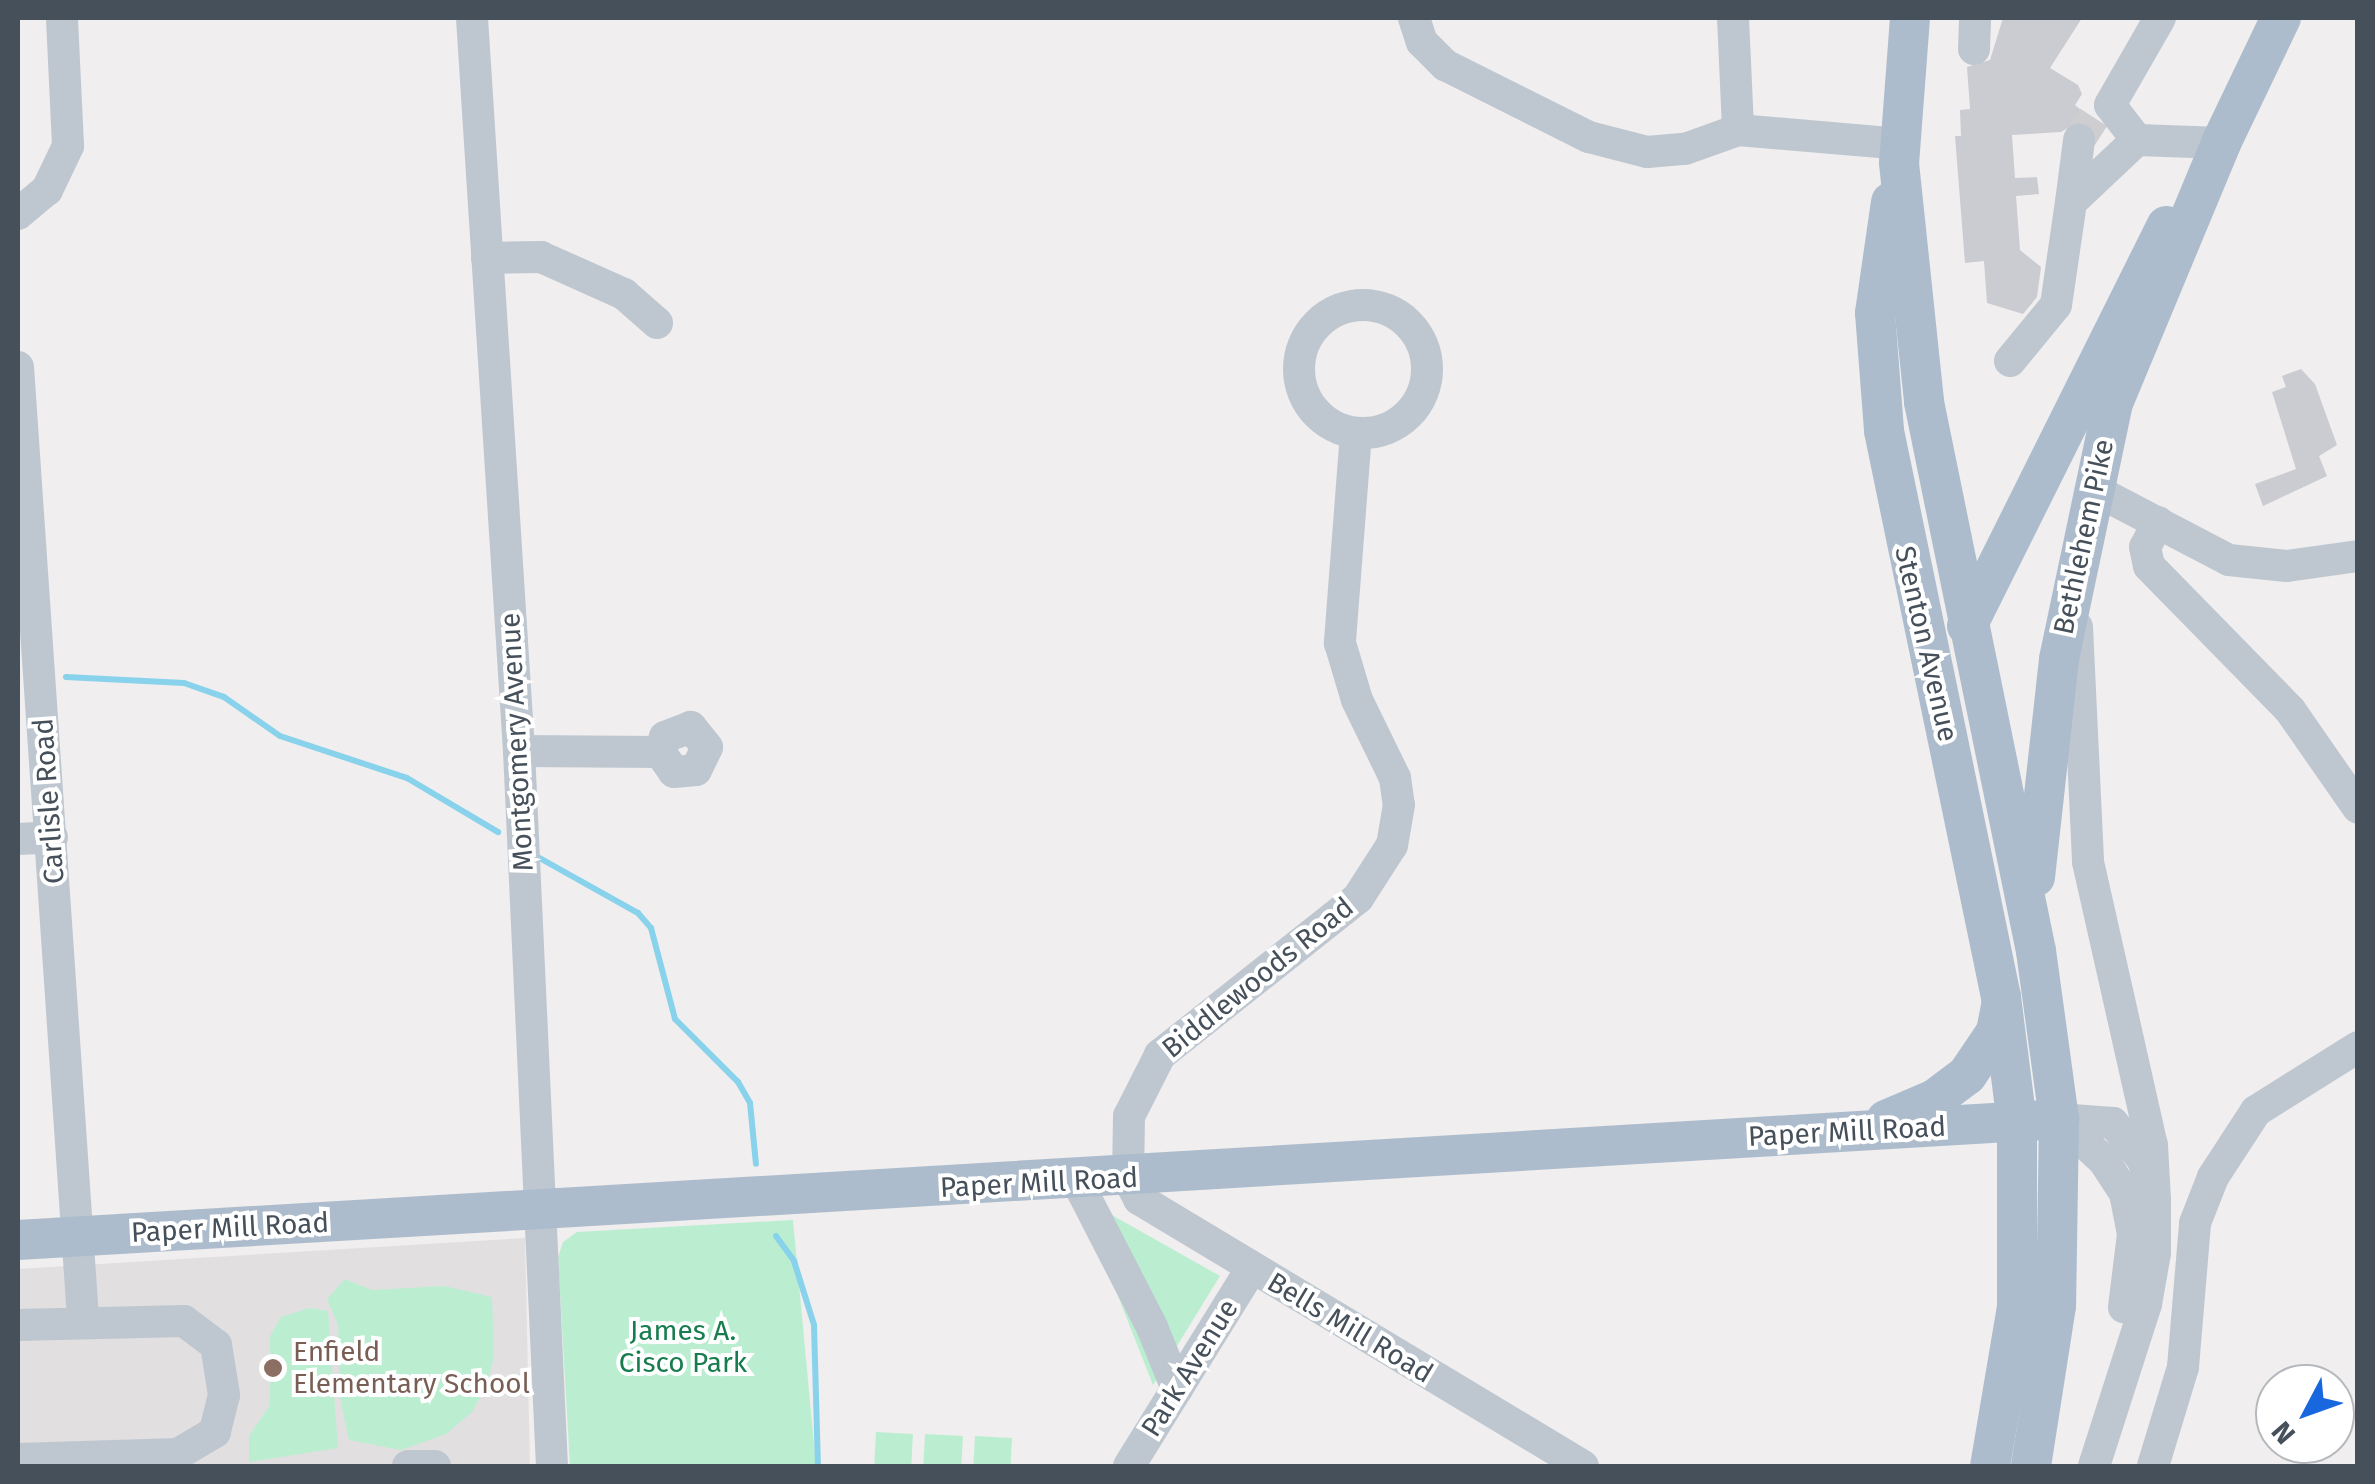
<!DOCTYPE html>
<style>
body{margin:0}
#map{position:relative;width:2375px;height:1484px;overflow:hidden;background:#f0eeee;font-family:"Fira Sans",sans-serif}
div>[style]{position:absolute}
.education>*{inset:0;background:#e1dfe0}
.green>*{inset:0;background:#bbeed1;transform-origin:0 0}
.stream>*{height:6px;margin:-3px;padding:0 3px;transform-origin:3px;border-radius:3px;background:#89d2eb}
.building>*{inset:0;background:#caccd2}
.minor-tunnel>*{height:32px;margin-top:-16px;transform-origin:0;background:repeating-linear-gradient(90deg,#ceced1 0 32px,transparent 0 48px)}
.minor>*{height:32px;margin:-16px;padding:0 16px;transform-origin:16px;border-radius:16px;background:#bec7d0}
.minor>.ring{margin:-16px;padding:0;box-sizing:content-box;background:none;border:32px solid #bec7d0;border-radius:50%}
.major>*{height:40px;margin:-20px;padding:0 20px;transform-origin:20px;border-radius:20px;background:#adbccd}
.dots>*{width:28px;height:28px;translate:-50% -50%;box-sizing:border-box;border:5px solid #fff;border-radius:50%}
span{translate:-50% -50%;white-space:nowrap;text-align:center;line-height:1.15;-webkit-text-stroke:8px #fff;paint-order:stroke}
.street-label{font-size:28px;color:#46505b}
.park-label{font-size:28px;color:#177c4e}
.education-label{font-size:28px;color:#785e54}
.left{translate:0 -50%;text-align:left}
.frame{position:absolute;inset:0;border:20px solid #46505b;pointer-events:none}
.north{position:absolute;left:2255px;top:1364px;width:100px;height:100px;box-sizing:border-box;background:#fff;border:2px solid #b5b9bd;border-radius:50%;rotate:229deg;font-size:28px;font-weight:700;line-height:40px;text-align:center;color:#46505b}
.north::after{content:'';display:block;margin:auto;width:35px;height:45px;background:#1967df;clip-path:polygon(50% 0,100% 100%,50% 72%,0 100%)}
</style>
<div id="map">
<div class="education">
<div style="clip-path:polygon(525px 1238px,530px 1466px,18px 1466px,18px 1269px)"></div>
</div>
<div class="green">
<div style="clip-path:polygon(1087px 1201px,1220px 1276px,1153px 1385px,1081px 1202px)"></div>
<div style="clip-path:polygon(793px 1220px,816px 1466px,570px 1466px,558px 1257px,563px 1242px,577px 1232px)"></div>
<div style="clip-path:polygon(345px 1279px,372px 1290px,444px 1286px,492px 1297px,494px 1357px,486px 1387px,472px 1412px,446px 1434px,401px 1450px,349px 1440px,340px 1398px,338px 1325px,327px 1299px)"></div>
<div style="clip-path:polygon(309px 1308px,328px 1311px,338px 1448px,249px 1462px,249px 1436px,270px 1405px,270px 1336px,281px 1317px)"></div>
<div style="left:876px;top:1432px;width:37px;height:34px;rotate:3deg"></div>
<div style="left:925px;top:1434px;width:38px;height:32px;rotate:3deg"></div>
<div style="left:975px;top:1436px;width:37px;height:30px;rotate:3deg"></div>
</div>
<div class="stream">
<div style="left:66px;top:677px;width:118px;rotate:2.9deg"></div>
<div style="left:184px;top:683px;width:42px;rotate:19.3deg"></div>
<div style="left:224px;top:697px;width:68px;rotate:34.9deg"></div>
<div style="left:280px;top:736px;width:134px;rotate:18.3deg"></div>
<div style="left:407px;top:778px;width:106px;rotate:30.7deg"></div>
<div style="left:536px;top:856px;width:117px;rotate:29.2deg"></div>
<div style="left:638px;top:913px;width:20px;rotate:49deg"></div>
<div style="left:651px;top:928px;width:94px;rotate:75.2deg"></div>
<div style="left:675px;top:1019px;width:89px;rotate:45deg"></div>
<div style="left:738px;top:1082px;width:24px;rotate:60deg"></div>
<div style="left:750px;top:1103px;width:61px;rotate:84.4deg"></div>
<div style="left:776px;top:1236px;width:31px;rotate:54deg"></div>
<div style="left:794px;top:1261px;width:67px;rotate:72.6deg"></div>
<div style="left:814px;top:1325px;width:141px;rotate:88.4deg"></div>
</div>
<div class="building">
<div style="clip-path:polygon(2003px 18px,2082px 18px,2050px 68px,2078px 85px,2082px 94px,2075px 105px,2103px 128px,2098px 136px,2081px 120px,2061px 132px,2012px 135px,2015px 178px,2037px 177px,2039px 194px,2016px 196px,2020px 250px,2041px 267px,2037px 297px,2023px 314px,1987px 303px,1984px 261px,1965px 263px,1955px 136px,1961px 136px,1960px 110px,1970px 109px,1967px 67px,1990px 60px)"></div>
<div style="clip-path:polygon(2301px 369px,2315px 384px,2337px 445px,2319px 456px,2327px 476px,2263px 506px,2255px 484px,2296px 469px,2272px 392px,2286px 387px,2282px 376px)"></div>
</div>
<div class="minor-tunnel">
<div style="left:2079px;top:140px;width:27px;rotate:-57deg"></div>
</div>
<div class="minor">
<div style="left:472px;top:18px;width:735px;rotate:86.33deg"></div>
<div style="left:519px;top:751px;width:716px;rotate:87.36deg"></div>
<div style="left:1414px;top:18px;width:25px;rotate:72deg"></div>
<div style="left:1422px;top:42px;width:33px;rotate:45deg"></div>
<div style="left:1445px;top:65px;width:161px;rotate:26.6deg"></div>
<div style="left:1589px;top:137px;width:60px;rotate:14.5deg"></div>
<div style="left:1647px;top:152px;width:38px;rotate:-5deg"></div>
<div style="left:1685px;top:149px;width:56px;rotate:-19.7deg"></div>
<div style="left:1733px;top:18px;width:112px;rotate:87.4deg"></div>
<div style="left:1738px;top:130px;width:163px;rotate:4.9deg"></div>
<div style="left:1974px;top:49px;width:31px;rotate:-88deg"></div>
<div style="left:2137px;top:140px;width:44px;rotate:-127.6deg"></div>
<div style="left:2110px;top:105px;width:100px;rotate:-60.1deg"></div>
<div style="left:2071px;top:202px;width:63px;rotate:-82.6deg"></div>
<div style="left:18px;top:214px;width:38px;rotate:-40deg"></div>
<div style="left:47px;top:190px;width:49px;rotate:-64.5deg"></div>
<div style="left:68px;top:146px;width:128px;rotate:-92.7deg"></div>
<div style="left:487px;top:258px;width:54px;rotate:-1.1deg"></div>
<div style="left:541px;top:257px;width:91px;rotate:24deg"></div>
<div style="left:624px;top:294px;width:44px;rotate:41.3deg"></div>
<div class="ring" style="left:1299px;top:305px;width:96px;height:96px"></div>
<div style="left:2010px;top:361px;width:72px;rotate:-50.6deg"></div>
<div style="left:2056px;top:305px;width:104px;rotate:-81.7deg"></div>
<div style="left:2071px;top:202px;width:91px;rotate:-43.2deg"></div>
<div style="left:2137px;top:140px;width:84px;rotate:2deg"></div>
<div style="left:18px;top:367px;width:954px;rotate:86.09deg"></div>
<div style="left:1356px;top:433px;width:211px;rotate:94.4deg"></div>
<div style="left:1340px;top:643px;width:59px;rotate:73.4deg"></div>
<div style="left:1357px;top:700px;width:87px;rotate:64deg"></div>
<div style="left:1395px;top:778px;width:27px;rotate:82deg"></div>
<div style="left:1399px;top:805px;width:41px;rotate:99.9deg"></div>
<div style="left:1392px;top:845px;width:63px;rotate:122.7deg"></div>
<div style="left:1358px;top:898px;width:253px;rotate:141.6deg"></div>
<div style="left:1160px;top:1055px;width:68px;rotate:116.9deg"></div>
<div style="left:1129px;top:1116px;width:62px;rotate:90.9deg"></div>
<div style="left:1128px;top:1178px;width:24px;rotate:62deg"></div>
<div style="left:1139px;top:1199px;width:518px;rotate:31.02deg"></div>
<div style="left:2093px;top:489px;width:153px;rotate:27.6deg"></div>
<div style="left:2229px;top:560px;width:58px;rotate:5.9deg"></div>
<div style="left:2287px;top:566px;width:72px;rotate:-8deg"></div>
<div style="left:2158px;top:522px;width:28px;rotate:117deg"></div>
<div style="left:2145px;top:547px;width:19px;rotate:78deg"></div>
<div style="left:2149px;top:566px;width:202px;rotate:45.6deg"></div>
<div style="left:2290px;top:710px;width:119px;rotate:55.2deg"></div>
<div style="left:2077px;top:627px;width:235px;rotate:87.3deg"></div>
<div style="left:2088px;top:862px;width:290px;rotate:77.3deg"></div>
<div style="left:2152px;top:1145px;width:55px;rotate:86.9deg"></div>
<div style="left:519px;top:751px;width:141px;rotate:0.4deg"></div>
<div style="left:660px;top:752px;width:24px;rotate:55deg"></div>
<div style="left:674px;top:772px;width:22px;rotate:-5deg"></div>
<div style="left:696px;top:770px;width:25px;rotate:-64deg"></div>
<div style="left:707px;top:747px;width:26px;rotate:-129deg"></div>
<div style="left:691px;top:727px;width:28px;rotate:159deg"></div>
<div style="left:665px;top:737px;width:16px;rotate:108deg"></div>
<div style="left:18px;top:839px;width:34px;rotate:-3deg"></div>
<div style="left:2059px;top:1119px;width:54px;rotate:4.2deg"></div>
<div style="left:2113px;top:1123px;width:48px;rotate:51deg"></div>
<div style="left:2143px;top:1160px;width:42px;rotate:73.3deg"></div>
<div style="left:2155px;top:1200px;width:53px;rotate:90deg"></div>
<div style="left:2155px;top:1253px;width:52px;rotate:100deg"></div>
<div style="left:2146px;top:1304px;width:170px;rotate:107.8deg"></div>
<div style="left:2059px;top:1119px;width:62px;rotate:43deg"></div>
<div style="left:2104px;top:1161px;width:38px;rotate:57deg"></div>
<div style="left:2125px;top:1193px;width:42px;rotate:79deg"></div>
<div style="left:2133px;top:1234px;width:74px;rotate:97deg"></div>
<div style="left:1077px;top:1181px;width:164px;rotate:62.8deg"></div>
<div style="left:1152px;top:1327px;width:67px;rotate:68deg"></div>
<div style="left:18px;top:1325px;width:166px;rotate:-1.4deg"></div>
<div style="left:184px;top:1321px;width:40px;rotate:37deg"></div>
<div style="left:216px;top:1345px;width:51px;rotate:80.9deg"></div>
<div style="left:224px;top:1395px;width:38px;rotate:104deg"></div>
<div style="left:215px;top:1432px;width:43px;rotate:149.3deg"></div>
<div style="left:178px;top:1454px;width:160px;rotate:178.2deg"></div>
<div style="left:408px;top:1466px;width:27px"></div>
<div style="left:1129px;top:1466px;width:232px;rotate:-58.2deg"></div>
<div style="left:2153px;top:1466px;width:103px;rotate:-73.1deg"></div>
<div style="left:2183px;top:1367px;width:144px;rotate:-85.2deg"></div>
<div style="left:2195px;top:1223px;width:49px;rotate:-68.6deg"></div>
<div style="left:2213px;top:1177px;width:79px;rotate:-56.9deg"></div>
<div style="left:2256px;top:1111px;width:120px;rotate:-32.1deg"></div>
</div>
<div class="major">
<div style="left:1910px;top:18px;width:145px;rotate:94.3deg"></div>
<div style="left:1899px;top:163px;width:240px;rotate:84deg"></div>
<div style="left:1924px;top:402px;width:560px;rotate:78.47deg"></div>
<div style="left:2036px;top:951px;width:170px;rotate:82.2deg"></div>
<div style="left:2059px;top:1119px;width:187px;rotate:90.9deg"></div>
<div style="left:2056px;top:1306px;width:162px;rotate:98.9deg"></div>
<div style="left:1891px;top:202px;width:112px;rotate:98.2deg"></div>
<div style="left:1875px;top:313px;width:118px;rotate:85.6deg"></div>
<div style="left:1884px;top:431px;width:578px;rotate:78.32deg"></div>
<div style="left:2001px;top:997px;width:127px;rotate:82.8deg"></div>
<div style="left:2017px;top:1123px;width:184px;rotate:90deg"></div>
<div style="left:2017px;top:1307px;width:161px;rotate:99.6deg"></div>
<div style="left:1967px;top:626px;width:447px;rotate:-63.5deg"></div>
<div style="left:2035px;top:877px;width:219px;rotate:-83.7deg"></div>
<div style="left:2059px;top:659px;width:262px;rotate:-78.1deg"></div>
<div style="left:2113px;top:403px;width:282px;rotate:-67.4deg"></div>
<div style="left:2221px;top:143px;width:139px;rotate:-64.4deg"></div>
<div style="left:1886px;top:1120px;width:53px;rotate:-23.2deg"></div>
<div style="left:1935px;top:1099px;width:40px;rotate:-37deg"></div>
<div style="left:1967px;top:1075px;width:52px;rotate:-56deg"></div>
<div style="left:1996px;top:1032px;width:26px;rotate:-79deg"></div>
<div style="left:18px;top:1240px;width:2045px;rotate:-3.39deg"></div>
</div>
<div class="dots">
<div style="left:273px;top:1368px;background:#8d6e63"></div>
</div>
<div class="street-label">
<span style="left:2084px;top:537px;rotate:-78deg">Bethlehem Pike</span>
<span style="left:1926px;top:644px;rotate:77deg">Stenton Avenue</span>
<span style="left:517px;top:742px;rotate:-93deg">Montgomery Avenue</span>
<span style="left:49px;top:801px;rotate:-94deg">Carlisle Road</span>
<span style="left:1258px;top:978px;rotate:-39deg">Biddlewoods Road</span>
<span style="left:1847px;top:1132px;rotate:-3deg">Paper Mill Road</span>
<span style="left:1039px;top:1183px;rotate:-3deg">Paper Mill Road</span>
<span style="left:230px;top:1228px;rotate:-3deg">Paper Mill Road</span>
<span style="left:1350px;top:1328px;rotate:31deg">Bells Mill Road</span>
<span style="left:1190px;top:1368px;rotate:-58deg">Park Avenue</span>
</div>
<div class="park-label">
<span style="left:683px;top:1347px">James A.<br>Cisco Park</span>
</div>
<div class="education-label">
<span class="left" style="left:293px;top:1368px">Enfield<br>Elementary School</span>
</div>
<div class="frame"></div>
<div class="north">N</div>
</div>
